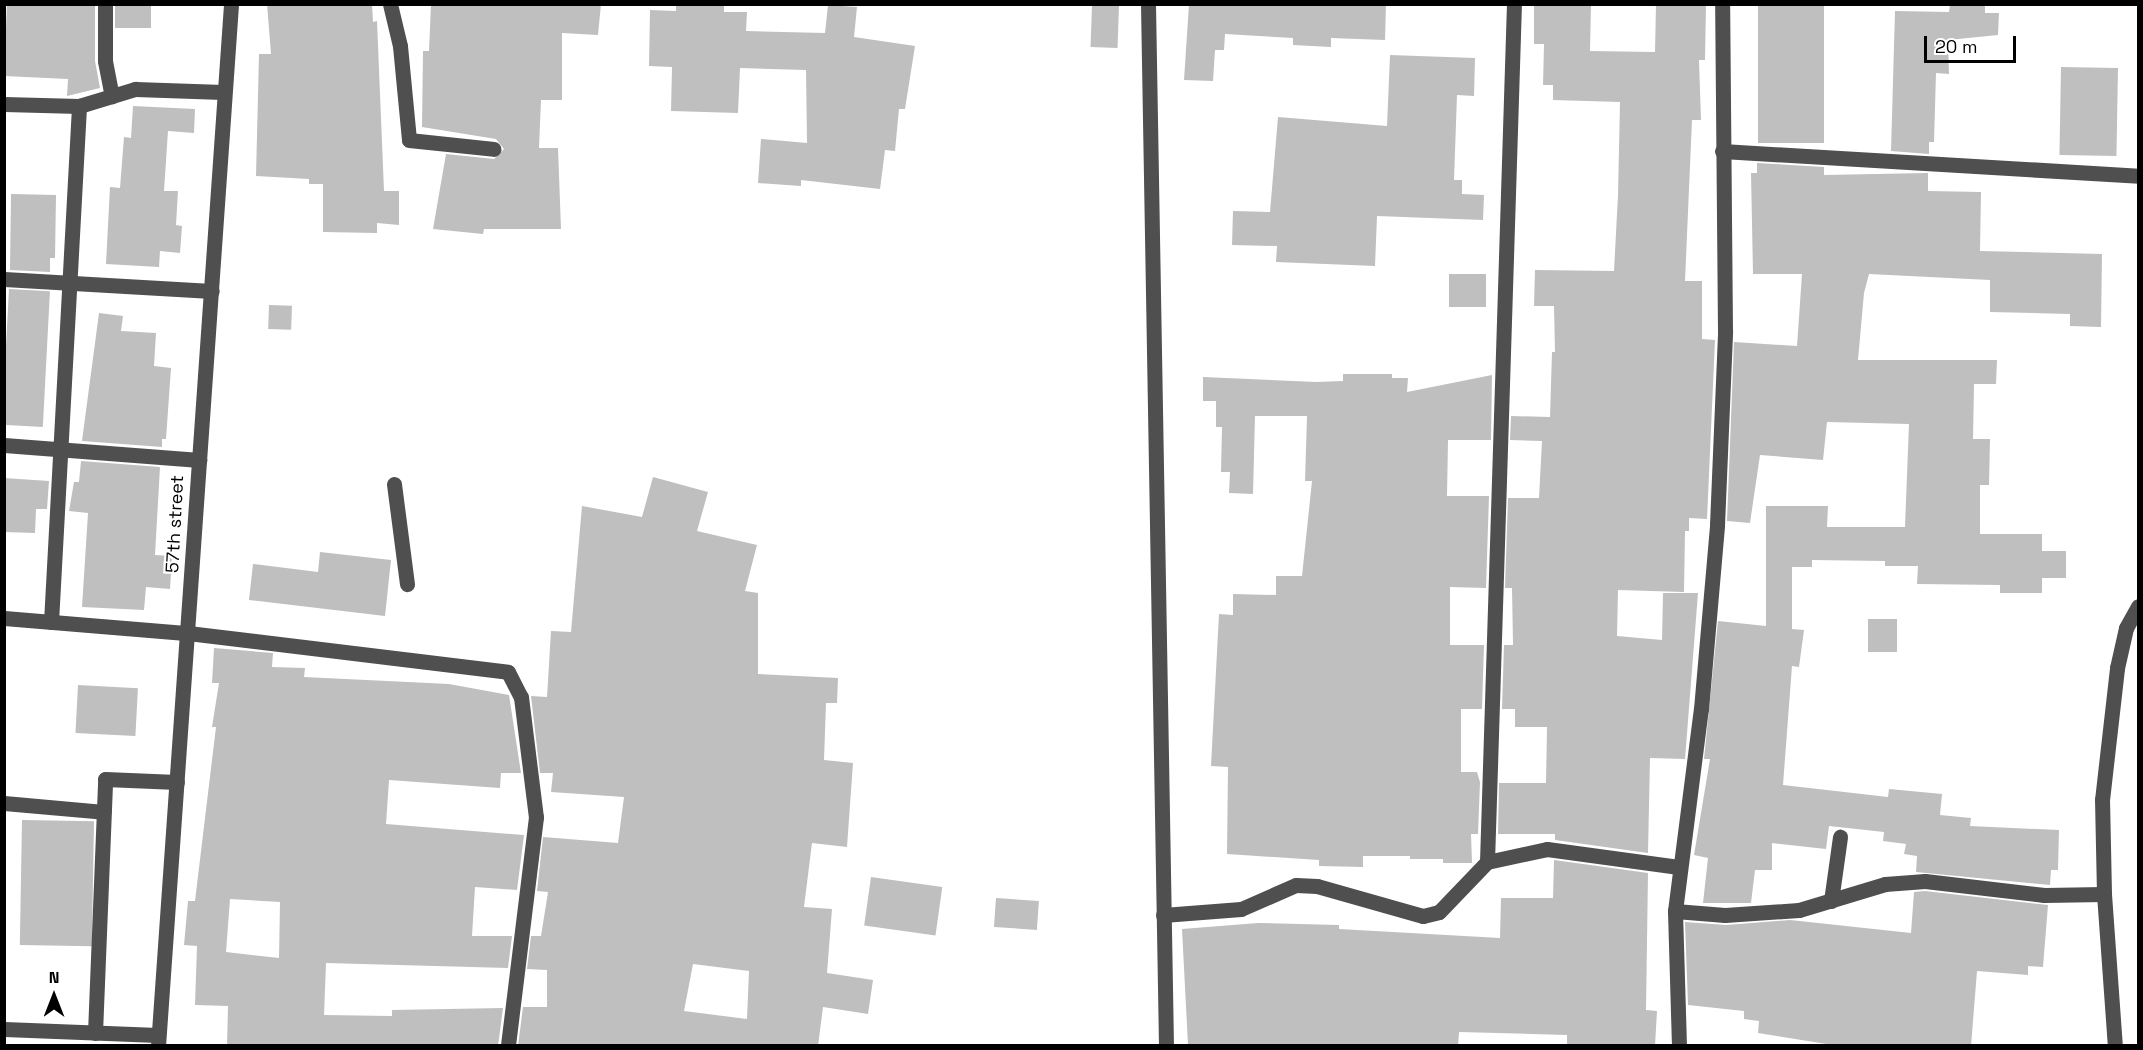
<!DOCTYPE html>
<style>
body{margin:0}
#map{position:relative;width:2143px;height:1050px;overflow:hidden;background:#fff;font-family:"Space Grotesk",sans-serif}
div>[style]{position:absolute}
.building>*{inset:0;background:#bfbfbf;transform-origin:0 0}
.minor>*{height:15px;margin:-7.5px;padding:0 7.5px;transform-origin:7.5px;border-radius:7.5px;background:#4f4f4f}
span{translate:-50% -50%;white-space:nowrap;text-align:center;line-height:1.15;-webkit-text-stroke:4.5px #fff;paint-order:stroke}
.street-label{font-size:18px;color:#000}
.frame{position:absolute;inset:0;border:6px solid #000;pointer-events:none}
.north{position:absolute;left:24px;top:966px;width:60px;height:60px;-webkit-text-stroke:4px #fff;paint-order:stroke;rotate:0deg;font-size:16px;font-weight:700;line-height:24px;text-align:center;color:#000}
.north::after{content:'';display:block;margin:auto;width:21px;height:27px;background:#000;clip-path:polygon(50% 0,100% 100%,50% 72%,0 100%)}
.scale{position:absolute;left:1924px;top:36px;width:92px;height:27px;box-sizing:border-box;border:3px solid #000;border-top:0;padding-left:8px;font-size:18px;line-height:21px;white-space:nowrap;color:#000;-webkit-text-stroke:4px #fff;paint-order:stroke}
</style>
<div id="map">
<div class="building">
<div style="clip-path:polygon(7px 4px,95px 4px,95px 61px,100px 88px,67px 96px,68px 79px,4px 76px)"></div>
<div style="left:115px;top:4px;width:36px;height:24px"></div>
<div style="clip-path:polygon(267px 4px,372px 4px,373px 22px,377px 21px,384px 191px,399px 191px,399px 225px,377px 223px,377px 233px,323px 232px,323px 184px,309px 184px,309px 179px,256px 176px,259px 54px,271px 54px)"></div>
<div style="clip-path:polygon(431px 4px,601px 4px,598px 35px,562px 33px,562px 100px,541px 100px,539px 148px,558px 148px,561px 229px,484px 229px,483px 234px,433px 229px,446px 154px,494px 159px,504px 149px,496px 139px,422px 127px,423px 51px,429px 51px)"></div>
<div style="clip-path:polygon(676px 4px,724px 4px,724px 12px,747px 12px,746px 31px,825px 33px,828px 5px,857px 7px,854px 37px,915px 46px,905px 109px,899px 109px,895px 151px,885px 150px,880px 189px,801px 180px,801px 186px,758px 183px,761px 139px,807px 143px,806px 70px,740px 68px,738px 113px,671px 111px,672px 67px,649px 66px,650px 10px,676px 11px)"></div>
<div style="clip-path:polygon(1189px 4px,1386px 4px,1385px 40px,1331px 38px,1331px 47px,1293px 45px,1293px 38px,1225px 34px,1224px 50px,1215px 50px,1213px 81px,1184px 80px)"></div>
<div style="clip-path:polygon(1534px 4px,1591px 4px,1590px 51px,1655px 52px,1656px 4px,1706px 4px,1705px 60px,1699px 60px,1701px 120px,1692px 120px,1685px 281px,1702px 281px,1702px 339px,1715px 340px,1707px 519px,1689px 518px,1689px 531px,1685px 531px,1684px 592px,1618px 590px,1617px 636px,1662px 640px,1663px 593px,1698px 593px,1685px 759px,1650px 758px,1648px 853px,1555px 840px,1555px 834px,1498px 834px,1499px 783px,1546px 783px,1547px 727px,1515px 727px,1515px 709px,1502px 709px,1504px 645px,1513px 645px,1512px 588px,1505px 588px,1508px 498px,1539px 498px,1542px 441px,1510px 440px,1511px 416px,1550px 417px,1552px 352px,1555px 352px,1554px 306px,1534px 306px,1535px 270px,1614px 271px,1618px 195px,1620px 102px,1553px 100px,1553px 85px,1543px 85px,1544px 44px,1534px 44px)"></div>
<div style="left:1758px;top:4px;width:66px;height:139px"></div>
<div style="clip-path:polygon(1950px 4px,1985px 4px,1985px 13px,1999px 13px,1998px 35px,1948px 40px,1949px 74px,1936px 73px,1934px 142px,1929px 142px,1929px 154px,1891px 151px,1895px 11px,1949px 12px)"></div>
<div style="left:1092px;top:5px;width:27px;height:42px;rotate:2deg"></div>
<div style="clip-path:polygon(1390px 55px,1475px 58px,1474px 96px,1457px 95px,1454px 180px,1462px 180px,1462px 194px,1484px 195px,1483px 220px,1377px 216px,1375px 266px,1276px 262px,1277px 246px,1232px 245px,1233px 211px,1270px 212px,1278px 117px,1387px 126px)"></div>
<div style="left:2061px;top:67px;width:57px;height:88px;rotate:1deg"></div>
<div style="clip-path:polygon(133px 106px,195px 109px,194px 133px,168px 131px,164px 191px,178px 191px,176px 225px,182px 226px,180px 253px,160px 251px,159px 267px,106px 264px,110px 187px,120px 188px,124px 137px,131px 138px)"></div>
<div style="clip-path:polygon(1757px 163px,1824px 167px,1824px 175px,1928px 173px,1928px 191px,1981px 192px,1980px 251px,2102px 254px,2101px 327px,2070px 326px,2070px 314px,1990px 312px,1990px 280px,1869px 274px,1864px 293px,1858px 360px,1997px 360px,1996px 384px,1974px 384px,1973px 439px,1990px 439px,1989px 485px,1980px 485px,1980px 534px,2042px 534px,2042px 551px,2066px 551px,2066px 578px,2042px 578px,2042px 593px,2000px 593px,2000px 585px,1917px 584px,1918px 566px,1885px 566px,1885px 561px,1812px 560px,1812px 567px,1792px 567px,1792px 629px,1804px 630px,1799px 667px,1792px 666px,1783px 785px,1888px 797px,1889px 789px,1942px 794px,1940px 815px,1971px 818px,1970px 826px,2059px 830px,2058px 870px,2051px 870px,2050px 885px,1916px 872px,1917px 856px,1904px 854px,1906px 844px,1883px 841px,1884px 832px,1829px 826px,1826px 849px,1772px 843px,1772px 870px,1755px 870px,1751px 903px,1703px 903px,1708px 858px,1694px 855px,1710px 759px,1704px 759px,1718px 621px,1766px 626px,1766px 506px,1828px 506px,1827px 527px,1905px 527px,1909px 424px,1827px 422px,1823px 460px,1760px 455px,1750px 523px,1727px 521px,1734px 342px,1797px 346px,1802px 274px,1753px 274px,1751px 173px,1757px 173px)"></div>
<div style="clip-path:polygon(11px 194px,56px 195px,55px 258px,50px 258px,50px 272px,10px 270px)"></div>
<div style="left:1449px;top:274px;width:37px;height:33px"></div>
<div style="left:9px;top:289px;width:41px;height:136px;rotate:3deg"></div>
<div style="left:269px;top:305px;width:23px;height:24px;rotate:2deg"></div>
<div style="clip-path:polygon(99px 313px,123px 316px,121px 331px,156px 333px,154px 366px,171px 368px,166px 439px,162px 439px,162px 447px,82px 441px)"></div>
<div style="clip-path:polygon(1343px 374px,1392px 374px,1392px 378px,1408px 378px,1407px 392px,1492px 375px,1491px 440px,1448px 440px,1447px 496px,1489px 496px,1486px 588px,1450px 587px,1450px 645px,1484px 645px,1482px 709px,1461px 709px,1461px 772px,1477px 772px,1480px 782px,1478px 834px,1471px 834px,1472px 863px,1443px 863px,1443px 859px,1410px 859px,1410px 856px,1363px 856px,1363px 867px,1319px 866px,1319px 860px,1227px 854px,1228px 767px,1211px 766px,1219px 614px,1233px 615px,1233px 594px,1276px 595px,1276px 576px,1302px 576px,1312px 481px,1305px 481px,1307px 416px,1255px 416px,1253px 494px,1229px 493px,1230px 472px,1221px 472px,1222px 427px,1216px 427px,1216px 401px,1203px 401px,1203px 377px,1316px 382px,1343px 381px)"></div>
<div style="clip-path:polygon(81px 461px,160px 467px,155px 555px,172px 556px,170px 589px,146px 587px,144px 610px,82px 607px,88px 513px,69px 511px,74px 482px,79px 482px)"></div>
<div style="clip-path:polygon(evenodd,653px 477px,708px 492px,697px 531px,757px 545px,745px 591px,758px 593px,758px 674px,838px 678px,837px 703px,826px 703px,824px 760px,853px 763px,847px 847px,812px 843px,804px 907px,832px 909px,827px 973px,873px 980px,868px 1014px,823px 1007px,818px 1046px,518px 1046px,523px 1007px,547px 1007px,547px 970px,527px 969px,531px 936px,541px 936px,548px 892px,537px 891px,543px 837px,618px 843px,624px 797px,551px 792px,553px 773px,540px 773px,531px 696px,547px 697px,551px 631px,571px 632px,582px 506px,642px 517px,653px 477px,693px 964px,749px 971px,747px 1019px,684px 1011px,693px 964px)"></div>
<div style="clip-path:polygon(4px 478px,49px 481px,47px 509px,36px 509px,35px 533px,4px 532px)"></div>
<div style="clip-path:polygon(320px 552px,391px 560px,385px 616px,249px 600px,253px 564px,318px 572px)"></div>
<div style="left:1868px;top:619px;width:29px;height:33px"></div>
<div style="clip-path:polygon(evenodd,214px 648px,273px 653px,272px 667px,305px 668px,304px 677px,449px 684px,509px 695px,521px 773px,501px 773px,500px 788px,389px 780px,386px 824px,524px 835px,517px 890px,475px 887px,472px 936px,512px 936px,508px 968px,326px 963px,324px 1015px,392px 1016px,392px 1010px,503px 1008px,498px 1046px,227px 1046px,228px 1006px,195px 1005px,197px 946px,184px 945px,188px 901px,195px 901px,216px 727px,212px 727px,219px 683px,212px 683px,214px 648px,230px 899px,280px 902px,279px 958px,226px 952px,230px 899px)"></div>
<div style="left:78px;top:685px;width:60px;height:48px;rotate:3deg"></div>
<div style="left:22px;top:820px;width:72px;height:125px;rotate:1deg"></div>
<div style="clip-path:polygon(1554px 860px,1648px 873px,1646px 1010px,1657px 1011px,1655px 1046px,1567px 1046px,1567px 1035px,1459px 1032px,1458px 1046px,1188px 1045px,1182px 929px,1258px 923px,1339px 925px,1339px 929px,1500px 938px,1501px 898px,1553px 898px)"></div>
<div style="left:871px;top:877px;width:72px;height:49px;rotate:8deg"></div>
<div style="clip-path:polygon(1925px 891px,2048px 905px,2043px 967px,2028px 966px,2028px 975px,1977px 971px,1971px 1046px,1839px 1046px,1758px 1033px,1759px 1021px,1744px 1019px,1744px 1011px,1688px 1005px,1685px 922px,1726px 925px,1790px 920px,1911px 933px,1914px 892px)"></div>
<div style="left:996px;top:898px;width:43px;height:29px;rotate:4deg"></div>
</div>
<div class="minor">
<div style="left:105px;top:4px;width:57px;rotate:90deg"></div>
<div style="left:105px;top:61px;width:36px;rotate:79deg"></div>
<div style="left:390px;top:4px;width:43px;rotate:76.6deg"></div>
<div style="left:400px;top:46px;width:94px;rotate:84.5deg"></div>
<div style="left:409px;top:140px;width:85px;rotate:6deg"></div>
<div style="left:1148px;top:4px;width:1042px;rotate:89.01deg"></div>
<div style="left:4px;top:104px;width:75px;rotate:1.5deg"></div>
<div style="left:79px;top:106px;width:59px;rotate:-16.9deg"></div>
<div style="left:135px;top:89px;width:88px;rotate:2deg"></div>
<div style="left:1722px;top:151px;width:417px;rotate:3.4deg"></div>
<div style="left:4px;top:279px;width:208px;rotate:3.3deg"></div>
<div style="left:4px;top:445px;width:196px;rotate:4.4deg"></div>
<div style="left:394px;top:484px;width:101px;rotate:82.6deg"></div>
<div style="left:4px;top:618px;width:185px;rotate:4.7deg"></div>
<div style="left:188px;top:633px;width:322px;rotate:6.9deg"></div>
<div style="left:508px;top:672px;width:28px;rotate:63deg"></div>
<div style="left:521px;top:697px;width:121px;rotate:82.9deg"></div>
<div style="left:536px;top:817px;width:231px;rotate:97deg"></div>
<div style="left:51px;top:622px;width:517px;rotate:-86.89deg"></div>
<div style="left:4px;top:803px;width:100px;rotate:5.1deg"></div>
<div style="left:1487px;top:862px;width:858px;rotate:-88.2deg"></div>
<div style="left:2104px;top:894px;width:152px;rotate:85.9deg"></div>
<div style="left:1831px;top:901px;width:65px;rotate:-82deg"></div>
<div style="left:1675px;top:911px;width:50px;rotate:4.6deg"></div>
<div style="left:1725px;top:915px;width:74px;rotate:-3.9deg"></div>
<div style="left:1799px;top:910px;width:90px;rotate:-16.8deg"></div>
<div style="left:1885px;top:884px;width:40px;rotate:-4.3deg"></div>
<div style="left:1925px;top:881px;width:120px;rotate:6.7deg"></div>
<div style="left:2044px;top:895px;width:60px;rotate:-1deg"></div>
<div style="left:2104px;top:894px;width:94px;rotate:-91.2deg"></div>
<div style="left:2102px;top:800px;width:133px;rotate:-83.5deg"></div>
<div style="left:2117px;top:668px;width:41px;rotate:-77.3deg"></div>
<div style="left:2126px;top:628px;width:25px;rotate:-61deg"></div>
<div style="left:1163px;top:915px;width:78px;rotate:-4.4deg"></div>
<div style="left:1241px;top:909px;width:60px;rotate:-23.6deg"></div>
<div style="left:1296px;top:885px;width:21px;rotate:3deg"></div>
<div style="left:1317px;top:886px;width:110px;rotate:15.8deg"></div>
<div style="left:1423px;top:916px;width:16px;rotate:-14deg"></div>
<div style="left:1439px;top:912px;width:69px;rotate:-46.2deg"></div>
<div style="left:1487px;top:862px;width:61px;rotate:-12.2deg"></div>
<div style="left:1547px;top:849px;width:133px;rotate:7.8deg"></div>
<div style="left:4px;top:1029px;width:154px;rotate:2.2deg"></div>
<div style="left:95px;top:1033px;width:254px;rotate:-87.7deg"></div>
<div style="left:105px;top:779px;width:72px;rotate:2.4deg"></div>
<div style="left:158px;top:1046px;width:1045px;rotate:-85.99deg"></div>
<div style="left:1679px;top:1046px;width:135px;rotate:-91.7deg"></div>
<div style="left:1675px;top:911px;width:204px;rotate:-82.7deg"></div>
<div style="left:1701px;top:709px;width:185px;rotate:-85deg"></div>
<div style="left:1717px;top:525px;width:194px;rotate:-87.6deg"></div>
<div style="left:1725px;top:331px;width:327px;rotate:-90.5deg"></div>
</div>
<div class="street-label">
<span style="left:175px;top:524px;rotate:-87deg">57th street</span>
</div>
<div class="frame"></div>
<div class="north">N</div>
<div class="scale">20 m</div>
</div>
